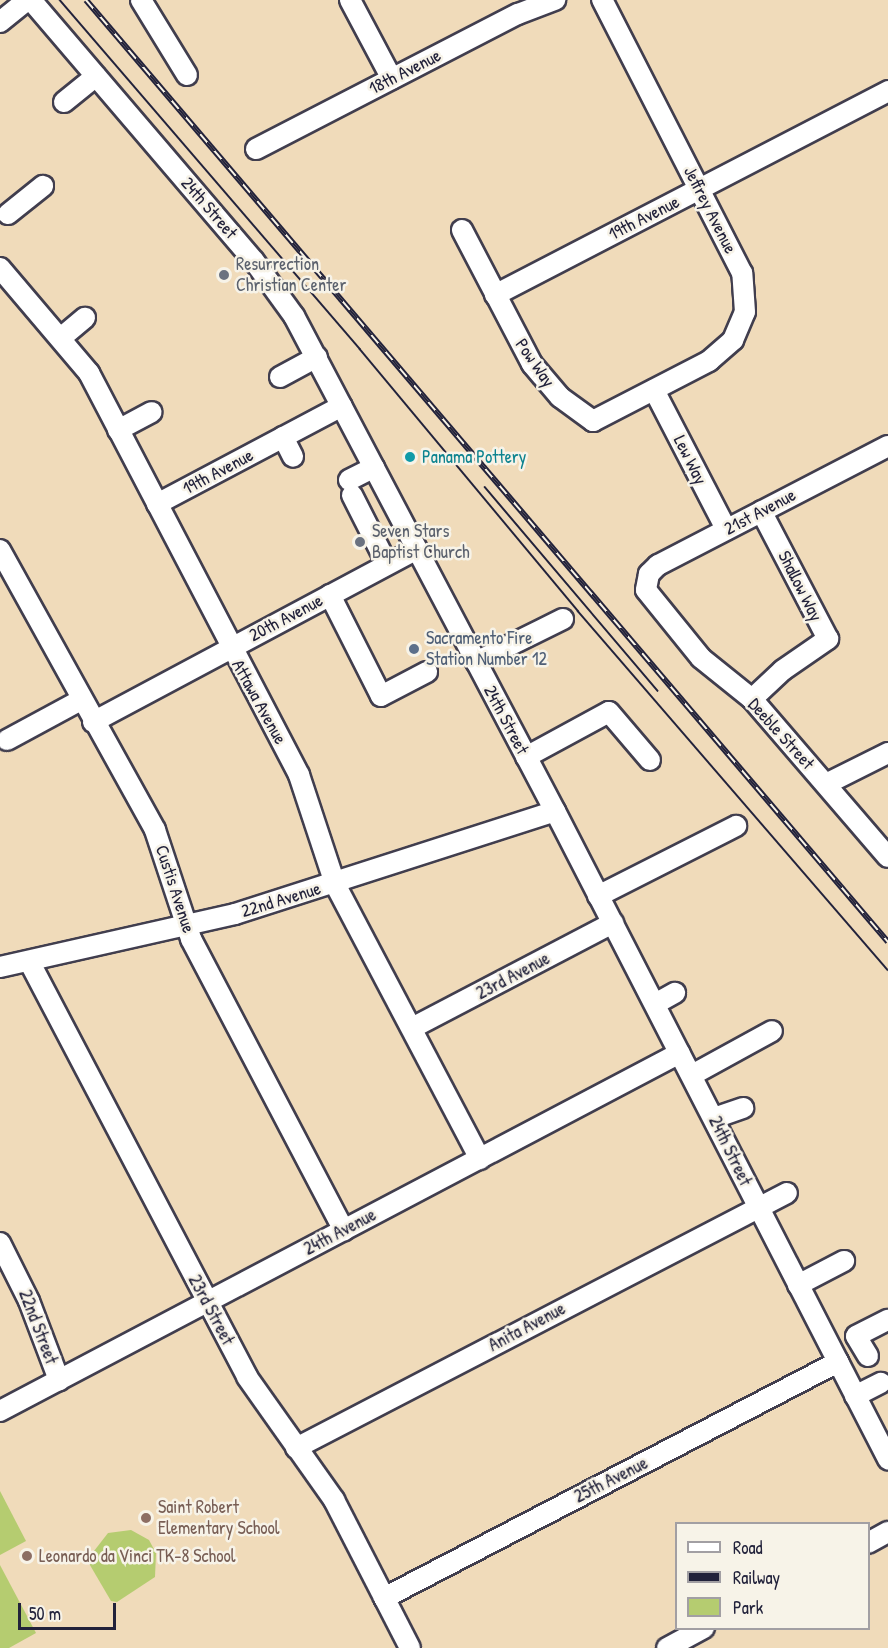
<!DOCTYPE html>
<style>
body{margin:0}
#map{position:relative;width:888px;height:1648px;overflow:hidden;background:#f0dbba;font-family:"Patrick Hand",sans-serif}
div>[style]{position:absolute}
.green>*{inset:0;background:#b5cc70}
.roads{filter:drop-shadow(2px 0 #413e4e) drop-shadow(-2px 0 #413e4e) drop-shadow(0 2px #413e4e) drop-shadow(0 -2px #413e4e)}
.minor>*{height:20px;margin:-10px;padding:0 10px;transform-origin:10px;border-radius:10px;background:#fff}
.tram>*{height:1.5px;margin:-0.75px;padding:0 0.75px;transform-origin:0.75px;border-radius:0.75px;background:#22223b}
.rail>*{height:6px;margin-top:-3px;transform-origin:0;background:repeating-linear-gradient(90deg,#f7f3e8 0 11px,#22223b 0 22px);box-sizing:border-box;border-block:2px solid #22223b}
.dots>*{width:16px;height:16px;translate:-50% -50%;box-sizing:border-box;border:3px solid #f7f3e8;border-radius:50%}
span{translate:-50% -50%;white-space:nowrap;text-align:center;line-height:1.15;-webkit-text-stroke:5px #f7f3e8;paint-order:stroke}
.street-label{font-size:18px;color:#22223b}
.worship-label{font-size:18px;color:#5b616d}
.left{translate:0 -50%;text-align:left}
.culture-label{font-size:18px;color:#0d838f}
.service-label{font-size:18px;color:#4e5e75}
.education-label{font-size:18px;color:#785e54}
.legend{position:absolute;left:675px;top:1522px;width:195px;height:108px;box-sizing:border-box;background:#f7f3e8;border:2px solid #a29fa3;margin:0;padding:8px 10px;list-style:none;font-size:18px;color:#22223b}
.legend li{display:flex;align-items:center;gap:12px;height:30px}
.legend b{width:30px;border:2px solid #a29fa3}
.scale{position:absolute;left:18px;top:1603px;width:98px;height:27px;box-sizing:border-box;border:3px solid #22223b;border-top:0;padding-left:8px;font-size:18px;line-height:21px;white-space:nowrap;color:#22223b;-webkit-text-stroke:4px #f7f3e8;paint-order:stroke}
</style>
<div id="map">
<div class="green">
<div style="clip-path:polygon(0 1491px,26px 1541px,0 1555px)"></div>
<div style="clip-path:polygon(131px 1530px,149px 1540px,156px 1553px,155px 1577px,117px 1602px,111px 1601px,87px 1560px,108px 1533px)"></div>
<div style="clip-path:polygon(0 1565px,36px 1633px,9px 1648px,0 1648px)"></div>
</div>
<div class="roads">
<div class="minor">
<div style="left:31px;top:0;width:343px;rotate:49.5deg"></div>
<div style="left:254px;top:261px;width:68px;rotate:54deg"></div>
<div style="left:294px;top:316px;width:560px;rotate:62.2deg"></div>
<div style="left:555px;top:811px;width:729px;rotate:62.8deg"></div>
<div style="left:141px;top:0;width:88px;rotate:58.5deg"></div>
<div style="left:350px;top:0;width:89px;rotate:62deg"></div>
<div style="left:0;top:22px;width:35px;rotate:-39deg"></div>
<div style="left:64px;top:102px;width:41px;rotate:-39.1deg"></div>
<div style="left:256px;top:149px;width:295px;rotate:-27.3deg"></div>
<div style="left:518px;top:14px;width:40px;rotate:-21deg"></div>
<div style="left:8px;top:214px;width:45px;rotate:-38.7deg"></div>
<div style="left:462px;top:230px;width:151px;rotate:62.4deg"></div>
<div style="left:532px;top:364px;width:43px;rotate:49.7deg"></div>
<div style="left:560px;top:397px;width:41px;rotate:36deg"></div>
<div style="left:593px;top:421px;width:131px;rotate:-27.3deg"></div>
<div style="left:709px;top:361px;width:32px;rotate:-41deg"></div>
<div style="left:733px;top:340px;width:30px;rotate:-67deg"></div>
<div style="left:745px;top:312px;width:39px;rotate:-94deg"></div>
<div style="left:742px;top:273px;width:307px;rotate:-117.1deg"></div>
<div style="left:0;top:268px;width:138px;rotate:49.7deg"></div>
<div style="left:89px;top:373px;width:454px;rotate:62.4deg"></div>
<div style="left:299px;top:775px;width:115px;rotate:71.7deg"></div>
<div style="left:335px;top:884px;width:311px;rotate:62.2deg"></div>
<div style="left:495px;top:295px;width:443px;rotate:-27.4deg"></div>
<div style="left:62px;top:337px;width:30px;rotate:-40deg"></div>
<div style="left:280px;top:377px;width:42px;rotate:-28.4deg"></div>
<div style="left:654px;top:390px;width:157px;rotate:62.6deg"></div>
<div style="left:118px;top:430px;width:38px;rotate:-28deg"></div>
<div style="left:283px;top:437px;width:22px;rotate:63deg"></div>
<div style="left:888px;top:446px;width:259px;rotate:152.6deg"></div>
<div style="left:658px;top:565px;width:13px;rotate:135deg"></div>
<div style="left:649px;top:574px;width:16px;rotate:101deg"></div>
<div style="left:646px;top:590px;width:87px;rotate:51deg"></div>
<div style="left:701px;top:658px;width:65px;rotate:38.8deg"></div>
<div style="left:752px;top:699px;width:208px;rotate:49.3deg"></div>
<div style="left:349px;top:480px;width:28px;rotate:-27deg"></div>
<div style="left:352px;top:495px;width:77px;rotate:63.1deg"></div>
<div style="left:157px;top:504px;width:209px;rotate:-27.9deg"></div>
<div style="left:0;top:550px;width:320px;rotate:61deg"></div>
<div style="left:155px;top:830px;width:115px;rotate:71.7deg"></div>
<div style="left:191px;top:939px;width:329px;rotate:62.3deg"></div>
<div style="left:330px;top:595px;width:113px;rotate:63.2deg"></div>
<div style="left:381px;top:696px;width:52px;rotate:-27.6deg"></div>
<div style="left:476px;top:662px;width:97px;rotate:-26.3deg"></div>
<div style="left:752px;top:699px;width:42px;rotate:-43.1deg"></div>
<div style="left:783px;top:670px;width:55px;rotate:-34.6deg"></div>
<div style="left:828px;top:639px;width:144px;rotate:-117.6deg"></div>
<div style="left:93px;top:722px;width:367px;rotate:-28.1deg"></div>
<div style="left:7px;top:740px;width:84px;rotate:-28.4deg"></div>
<div style="left:526px;top:757px;width:94px;rotate:-28.5deg"></div>
<div style="left:609px;top:712px;width:63px;rotate:49.5deg"></div>
<div style="left:826px;top:784px;width:69px;rotate:-26.6deg"></div>
<div style="left:598px;top:896px;width:155px;rotate:-26.9deg"></div>
<div style="left:29px;top:961px;width:470px;rotate:62.3deg"></div>
<div style="left:247px;top:1377px;width:151px;rotate:54.7deg"></div>
<div style="left:334px;top:1500px;width:166px;rotate:62.8deg"></div>
<div style="left:0;top:967px;width:241px;rotate:-12.7deg"></div>
<div style="left:235px;top:914px;width:336px;rotate:-17.8deg"></div>
<div style="left:655px;top:1004px;width:23px;rotate:-29deg"></div>
<div style="left:412px;top:1028px;width:227px;rotate:-27.6deg"></div>
<div style="left:692px;top:1075px;width:91px;rotate:-28.8deg"></div>
<div style="left:714px;top:1118px;width:31px;rotate:-19deg"></div>
<div style="left:0;top:1243px;width:65px;rotate:63.4deg"></div>
<div style="left:29px;top:1301px;width:85px;rotate:69.2deg"></div>
<div style="left:798px;top:1285px;width:52px;rotate:-27.6deg"></div>
<div style="left:868px;top:1356px;width:23px;rotate:-121deg"></div>
<div style="left:856px;top:1336px;width:36px;rotate:-27deg"></div>
<div style="left:855px;top:1396px;width:29px;rotate:-27deg"></div>
<div style="left:0;top:1411px;width:768px;rotate:-27.77deg"></div>
<div style="left:296px;top:1448px;width:553px;rotate:-27.45deg"></div>
<div style="left:868px;top:1543px;width:23px;rotate:-29deg"></div>
<div style="left:384px;top:1598px;width:512px;rotate:-27.47deg"></div>
<div style="left:667px;top:1648px;width:42px;rotate:-28.4deg"></div>
</div>
</div>
<div class="tram">
<div style="left:60px;top:0;width:460px;rotate:49.3deg"></div>
<div style="left:360px;top:349px;width:341px;rotate:50.2deg"></div>
<div style="left:578px;top:611px;width:474px;rotate:49.2deg"></div>
<div style="left:485px;top:487px;width:267px;rotate:49.7deg"></div>
</div>
<div class="rail">
<div style="left:86px;top:0;width:1237px;rotate:49.59deg"></div>
</div>
<div class="dots">
<div style="left:224px;top:275px;background:#6b7280"></div>
<div style="left:410px;top:457px;background:#0f9aa8"></div>
<div style="left:360px;top:542px;background:#6b7280"></div>
<div style="left:414px;top:649px;background:#5c6f8a"></div>
<div style="left:146px;top:1518px;background:#8d6e63"></div>
<div style="left:27px;top:1556px;background:#8d6e63"></div>
</div>
<div class="street-label">
<span style="left:405px;top:72px;rotate:-27deg">18th Avenue</span>
<span style="left:209px;top:208px;rotate:49deg">24th Street</span>
<span style="left:710px;top:210px;rotate:63deg">Jeffrey Avenue</span>
<span style="left:644px;top:218px;rotate:-27deg">19th Avenue</span>
<span style="left:535px;top:363px;rotate:55deg">Pow Way</span>
<span style="left:690px;top:460px;rotate:63deg">Lew Way</span>
<span style="left:218px;top:472px;rotate:-28deg">19th Avenue</span>
<span style="left:760px;top:512px;rotate:-28deg">21st Avenue</span>
<span style="left:800px;top:586px;rotate:63deg">Shallow Way</span>
<span style="left:286px;top:618px;rotate:-28deg">20th Avenue</span>
<span style="left:259px;top:702px;rotate:61deg">Attawa Avenue</span>
<span style="left:506px;top:720px;rotate:62deg">24th Street</span>
<span style="left:781px;top:734px;rotate:48deg">Deeble Street</span>
<span style="left:175px;top:889px;rotate:72deg">Custis Avenue</span>
<span style="left:281px;top:900px;rotate:-17deg">22nd Avenue</span>
<span style="left:513px;top:976px;rotate:-28deg">23rd Avenue</span>
<span style="left:730px;top:1151px;rotate:64deg">24th Street</span>
<span style="left:340px;top:1232px;rotate:-28deg">24th Avenue</span>
<span style="left:211px;top:1310px;rotate:62deg">23rd Street</span>
<span style="left:38px;top:1327px;rotate:69deg">22nd Street</span>
<span style="left:527px;top:1327px;rotate:-28deg">Anita Avenue</span>
<span style="left:611px;top:1480px;rotate:-27deg">25th Avenue</span>
</div>
<div class="worship-label">
<span class="left" style="left:236px;top:275px">Resurrection<br>Christian Center</span>
<span class="left" style="left:372px;top:542px">Seven Stars<br>Baptist Church</span>
</div>
<div class="culture-label">
<span class="left" style="left:422px;top:457px">Panama Pottery</span>
</div>
<div class="service-label">
<span class="left" style="left:426px;top:649px">Sacramento Fire<br>Station Number 12</span>
</div>
<div class="education-label">
<span class="left" style="left:158px;top:1518px">Saint Robert<br>Elementary School</span>
<span class="left" style="left:39px;top:1556px">Leonardo da Vinci TK-8 School</span>
</div>
<ul class="legend">
<li><b style="height:8px;background:#fff"></b>Road</li>
<li><b style="height:8px;background:#22223b"></b>Railway</li>
<li><b style="height:16px;background:#b5cc70"></b>Park</li>
</ul>
<div class="scale">50 m</div>
</div>
